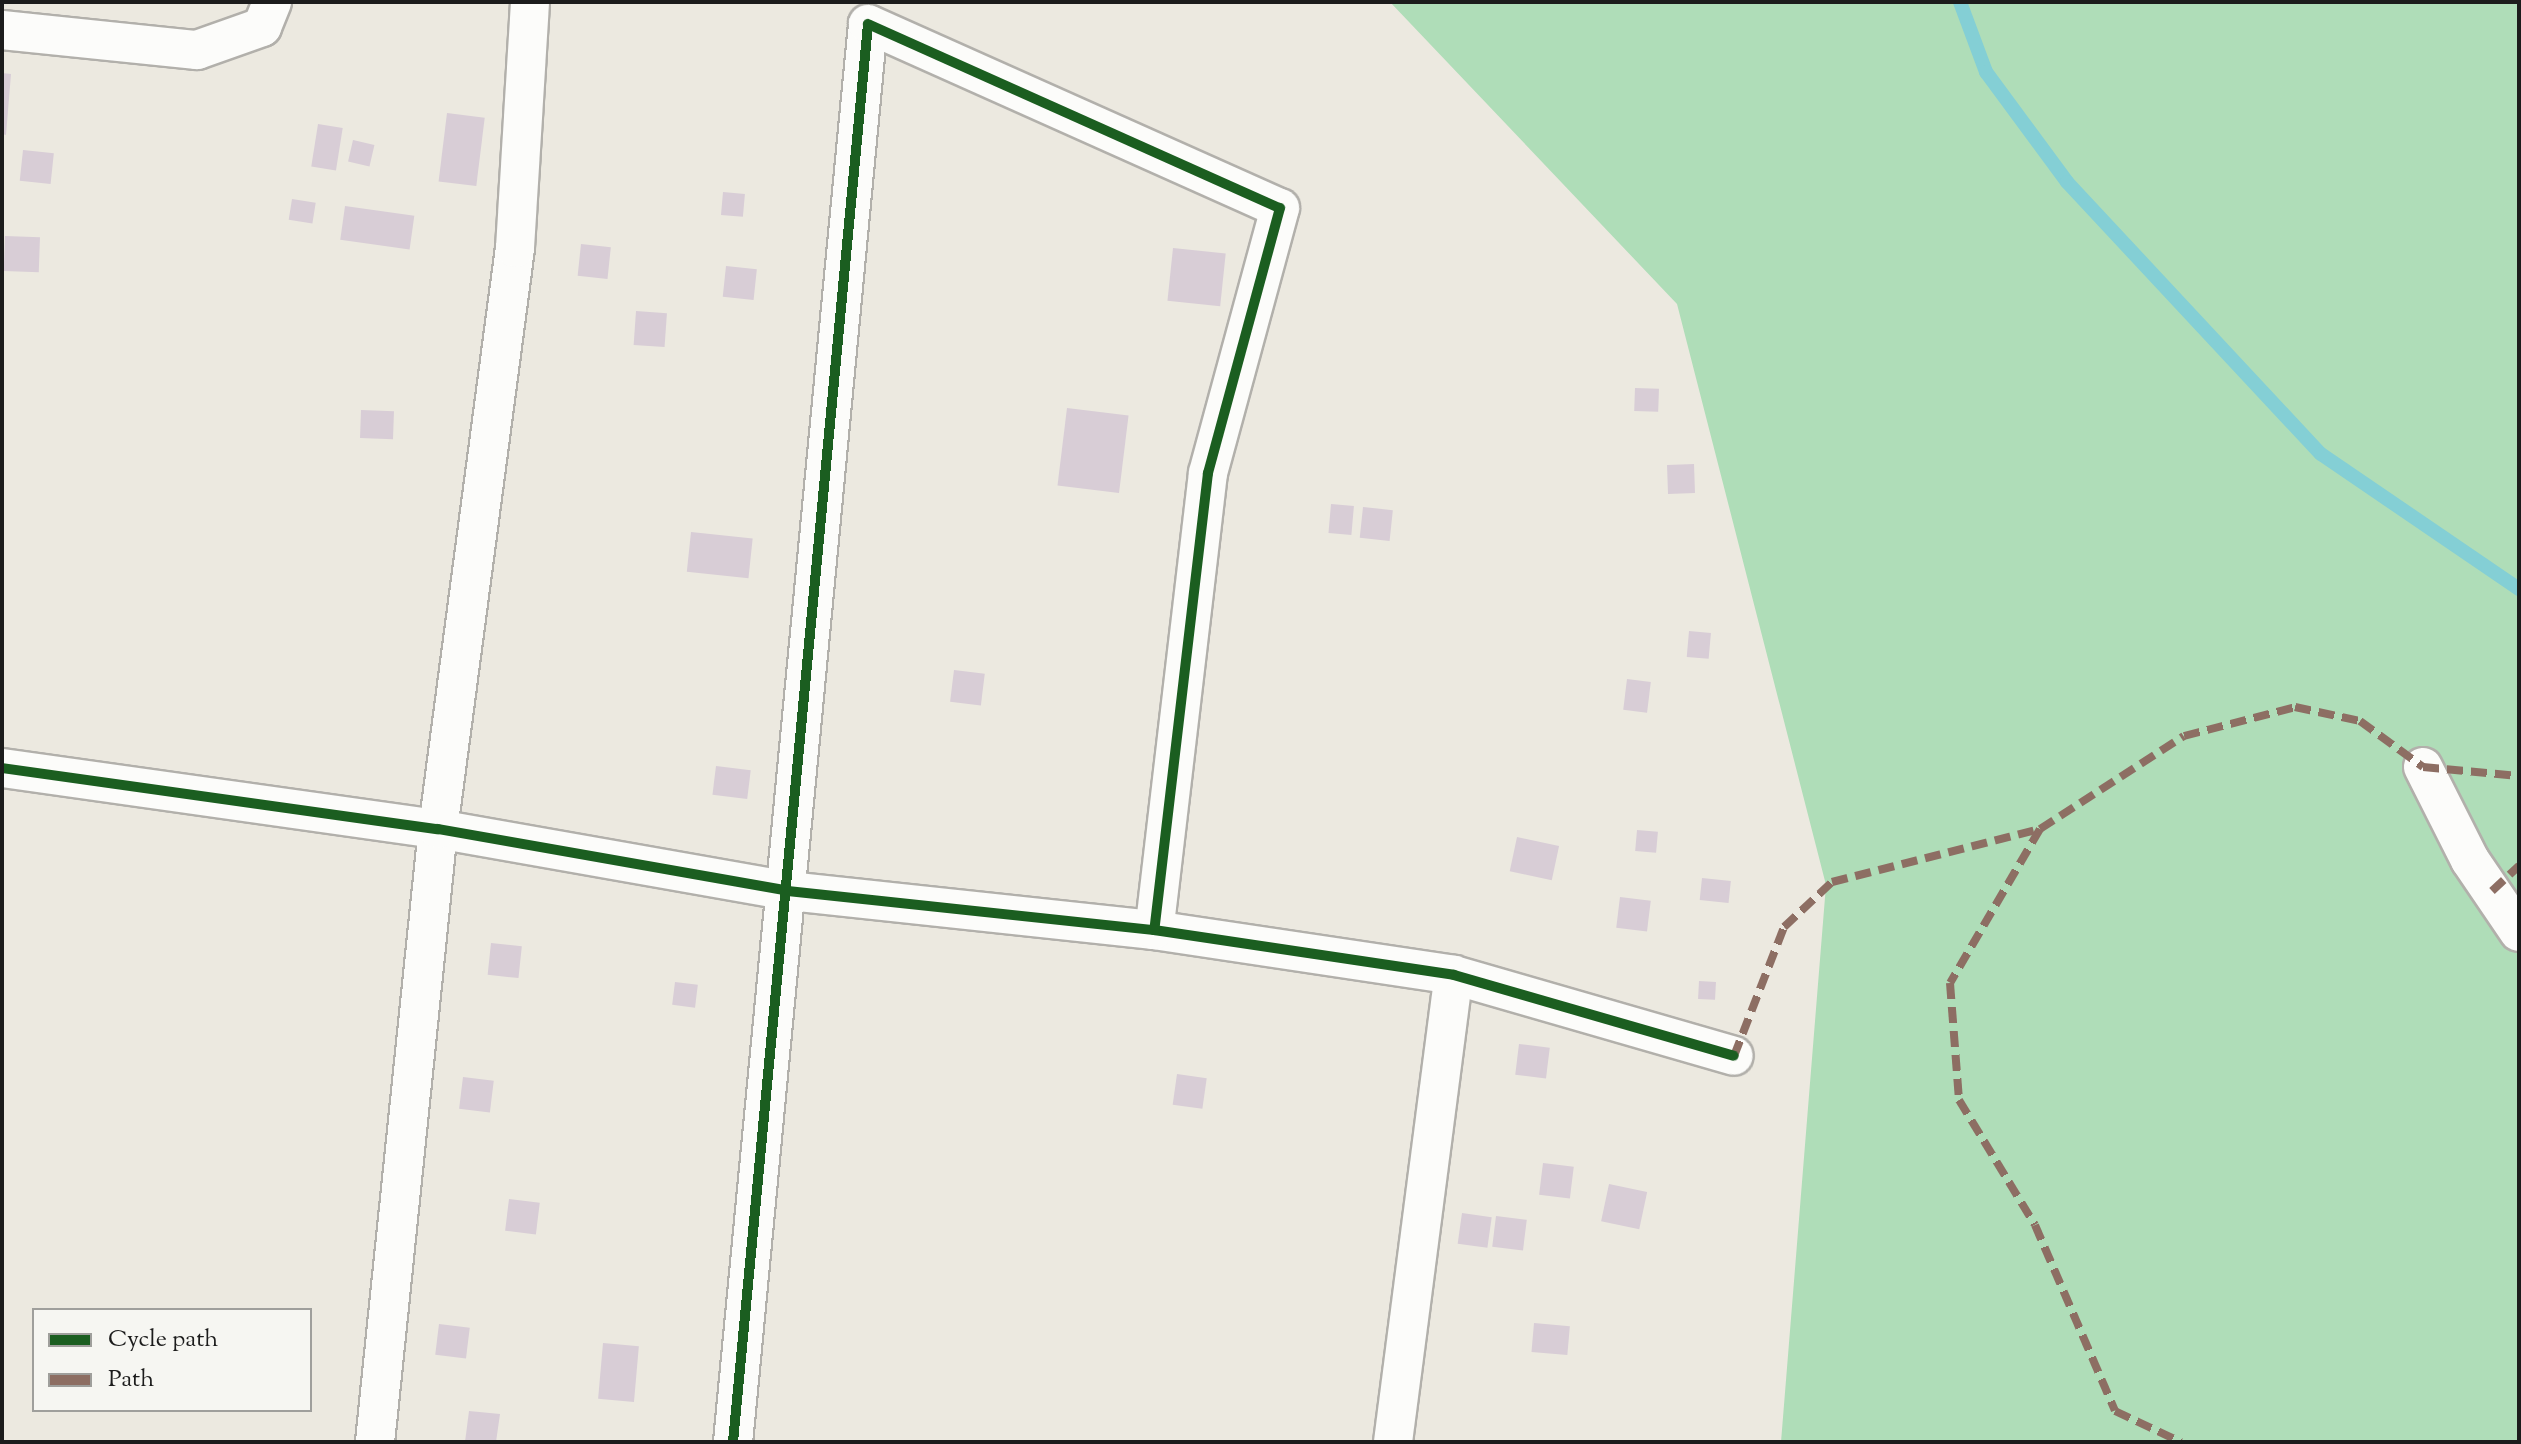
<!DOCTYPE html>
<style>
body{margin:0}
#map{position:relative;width:2521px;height:1444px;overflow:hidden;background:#ece9e0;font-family:"Sorts Mill Goudy",serif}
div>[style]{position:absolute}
.green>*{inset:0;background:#afddb8}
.stream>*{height:14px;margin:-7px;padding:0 7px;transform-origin:7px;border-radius:7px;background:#84cfd5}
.building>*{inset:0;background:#d8cdd6;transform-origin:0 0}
.roads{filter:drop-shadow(2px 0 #b2b0ab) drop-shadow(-2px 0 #b2b0ab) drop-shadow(0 2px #b2b0ab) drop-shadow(0 -2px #b2b0ab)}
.street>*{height:38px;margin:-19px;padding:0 19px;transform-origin:19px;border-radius:19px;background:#fcfcfa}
.quiet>*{height:8px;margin-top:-4px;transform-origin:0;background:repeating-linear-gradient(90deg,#8d6e63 0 16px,transparent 0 24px)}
.cycleway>*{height:10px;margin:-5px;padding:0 5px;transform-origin:5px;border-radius:5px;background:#1b5e20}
span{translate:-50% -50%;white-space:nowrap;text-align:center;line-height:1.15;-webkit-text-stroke:8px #f6f6f2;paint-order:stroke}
.frame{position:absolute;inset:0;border:4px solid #1c1c1c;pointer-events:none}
.legend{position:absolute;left:32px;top:1308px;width:280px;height:104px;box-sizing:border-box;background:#f6f6f2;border:2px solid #9f9f9c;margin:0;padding:10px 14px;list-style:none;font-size:24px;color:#1c1c1c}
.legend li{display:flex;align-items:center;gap:16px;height:40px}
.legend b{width:40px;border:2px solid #9f9f9c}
</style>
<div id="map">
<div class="green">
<div style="clip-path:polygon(1390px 2px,2519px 2px,2519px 1442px,1781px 1442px,1826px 885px,1677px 304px)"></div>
</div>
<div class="stream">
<div style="left:1960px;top:2px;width:75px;rotate:69.6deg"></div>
<div style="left:1986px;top:72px;width:137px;rotate:53.6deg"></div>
<div style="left:2067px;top:182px;width:372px;rotate:47deg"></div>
<div style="left:2321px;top:454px;width:240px;rotate:34.3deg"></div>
</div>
<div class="building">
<div style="clip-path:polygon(2px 73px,11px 74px,6px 135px,2px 134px)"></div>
<div style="left:447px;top:113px;width:38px;height:69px;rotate:7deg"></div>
<div style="left:318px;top:124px;width:25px;height:43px;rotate:9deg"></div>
<div style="left:353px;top:140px;width:22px;height:22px;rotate:13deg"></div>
<div style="left:23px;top:150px;width:31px;height:31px;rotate:6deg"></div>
<div style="left:723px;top:192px;width:22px;height:23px;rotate:5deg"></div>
<div style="left:292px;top:199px;width:24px;height:21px;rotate:9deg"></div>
<div style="left:345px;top:206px;width:70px;height:34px;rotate:8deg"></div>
<div style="left:5px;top:236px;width:35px;height:35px;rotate:2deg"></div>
<div style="left:581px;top:244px;width:30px;height:32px;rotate:6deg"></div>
<div style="left:1173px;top:248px;width:53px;height:53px;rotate:6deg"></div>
<div style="left:726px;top:266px;width:31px;height:31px;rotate:6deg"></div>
<div style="left:636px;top:311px;width:31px;height:34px;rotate:4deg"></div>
<div style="left:1635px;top:388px;width:24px;height:23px;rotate:2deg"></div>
<div style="left:1067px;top:408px;width:62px;height:78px;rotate:7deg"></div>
<div style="left:361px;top:410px;width:33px;height:28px;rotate:2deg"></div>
<div style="left:1694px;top:464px;width:29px;height:27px;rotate:88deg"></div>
<div style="left:1331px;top:504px;width:23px;height:29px;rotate:5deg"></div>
<div style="left:1363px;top:507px;width:30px;height:31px;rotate:6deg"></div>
<div style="left:691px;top:532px;width:62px;height:40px;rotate:6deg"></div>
<div style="left:1689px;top:631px;width:22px;height:26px;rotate:5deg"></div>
<div style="left:954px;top:670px;width:31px;height:32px;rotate:7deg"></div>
<div style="left:1627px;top:679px;width:24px;height:31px;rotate:7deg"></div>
<div style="left:716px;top:766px;width:35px;height:29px;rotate:7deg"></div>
<div style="left:1637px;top:830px;width:21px;height:21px;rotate:5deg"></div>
<div style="left:1517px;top:837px;width:43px;height:35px;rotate:12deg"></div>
<div style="left:1702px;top:878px;width:29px;height:22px;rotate:6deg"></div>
<div style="left:1620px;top:897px;width:31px;height:31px;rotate:7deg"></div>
<div style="left:491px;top:943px;width:31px;height:32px;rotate:6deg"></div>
<div style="left:1699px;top:981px;width:17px;height:18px;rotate:3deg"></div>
<div style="left:675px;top:982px;width:23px;height:23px;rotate:7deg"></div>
<div style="left:1519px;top:1044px;width:31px;height:31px;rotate:7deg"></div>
<div style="left:1177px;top:1074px;width:30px;height:31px;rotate:8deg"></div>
<div style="left:463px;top:1077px;width:31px;height:32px;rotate:7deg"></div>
<div style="left:1543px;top:1163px;width:31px;height:32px;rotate:7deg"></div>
<div style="left:1609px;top:1184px;width:39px;height:38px;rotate:12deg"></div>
<div style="left:509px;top:1199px;width:31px;height:32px;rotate:7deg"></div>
<div style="left:1462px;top:1213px;width:30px;height:31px;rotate:8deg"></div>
<div style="left:1496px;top:1216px;width:31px;height:31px;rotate:7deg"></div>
<div style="left:1534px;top:1323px;width:36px;height:29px;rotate:5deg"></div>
<div style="left:439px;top:1324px;width:31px;height:31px;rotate:7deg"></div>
<div style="left:603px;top:1343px;width:36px;height:56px;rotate:5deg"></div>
<div style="clip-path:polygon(469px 1411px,500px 1414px,496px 1442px,465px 1442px)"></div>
</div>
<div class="roads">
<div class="street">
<div style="left:2px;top:30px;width:196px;rotate:5.9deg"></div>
<div style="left:197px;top:50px;width:69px;rotate:-19.5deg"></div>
<div style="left:262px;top:27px;width:27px;rotate:-68deg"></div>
<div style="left:2423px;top:767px;width:104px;rotate:63.2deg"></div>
<div style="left:2470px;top:860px;width:87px;rotate:55.8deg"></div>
<div style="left:2px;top:768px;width:440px;rotate:8deg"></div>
<div style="left:438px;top:829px;width:355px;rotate:10deg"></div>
<div style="left:788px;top:891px;width:368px;rotate:6.1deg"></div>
<div style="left:1154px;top:930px;width:303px;rotate:8.5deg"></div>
<div style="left:1454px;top:975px;width:291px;rotate:16.1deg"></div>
<div style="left:375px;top:1442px;width:616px;rotate:-84.13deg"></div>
<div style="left:438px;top:829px;width:586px;rotate:-82.45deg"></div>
<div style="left:515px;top:248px;width:246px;rotate:-86.5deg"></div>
<div style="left:733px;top:1442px;width:1424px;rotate:-84.56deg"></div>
<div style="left:868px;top:24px;width:451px;rotate:24.1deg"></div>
<div style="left:1280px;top:208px;width:275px;rotate:105.2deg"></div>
<div style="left:1208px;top:473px;width:460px;rotate:96.7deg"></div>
<div style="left:1393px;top:1442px;width:471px;rotate:-82.6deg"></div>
</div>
</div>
<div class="quiet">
<div style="left:2040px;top:829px;width:178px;rotate:120.3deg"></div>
<div style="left:1950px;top:983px;width:117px;rotate:85.6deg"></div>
<div style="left:1959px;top:1100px;width:146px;rotate:58.7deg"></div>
<div style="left:2035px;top:1225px;width:202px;rotate:66.7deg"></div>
<div style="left:2115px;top:1411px;width:73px;rotate:25.2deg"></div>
<div style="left:2492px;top:891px;width:37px;rotate:-43deg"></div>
<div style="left:1734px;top:1056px;width:138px;rotate:-68.8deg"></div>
<div style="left:1784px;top:927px;width:66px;rotate:-43.2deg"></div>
<div style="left:1832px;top:882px;width:215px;rotate:-14.3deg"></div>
<div style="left:2040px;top:829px;width:171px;rotate:-32.9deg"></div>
<div style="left:2184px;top:736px;width:115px;rotate:-14.6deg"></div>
<div style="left:2295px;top:707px;width:66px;rotate:12.2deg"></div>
<div style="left:2360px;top:721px;width:78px;rotate:36.1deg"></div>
<div style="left:2423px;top:767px;width:96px;rotate:5.4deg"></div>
</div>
<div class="cycleway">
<div style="left:2px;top:768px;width:440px;rotate:8deg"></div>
<div style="left:438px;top:829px;width:355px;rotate:10deg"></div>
<div style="left:788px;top:891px;width:368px;rotate:6.1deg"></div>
<div style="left:1154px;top:930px;width:303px;rotate:8.5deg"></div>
<div style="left:1454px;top:975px;width:291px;rotate:16.1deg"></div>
<div style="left:733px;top:1442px;width:1424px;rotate:-84.56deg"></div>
<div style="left:868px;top:24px;width:451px;rotate:24.1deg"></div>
<div style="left:1280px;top:208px;width:275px;rotate:105.2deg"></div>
<div style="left:1208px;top:473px;width:460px;rotate:96.7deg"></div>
</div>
<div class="frame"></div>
<ul class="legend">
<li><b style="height:10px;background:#1b5e20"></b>Cycle path</li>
<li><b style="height:10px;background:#8d6e63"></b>Path</li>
</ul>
</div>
